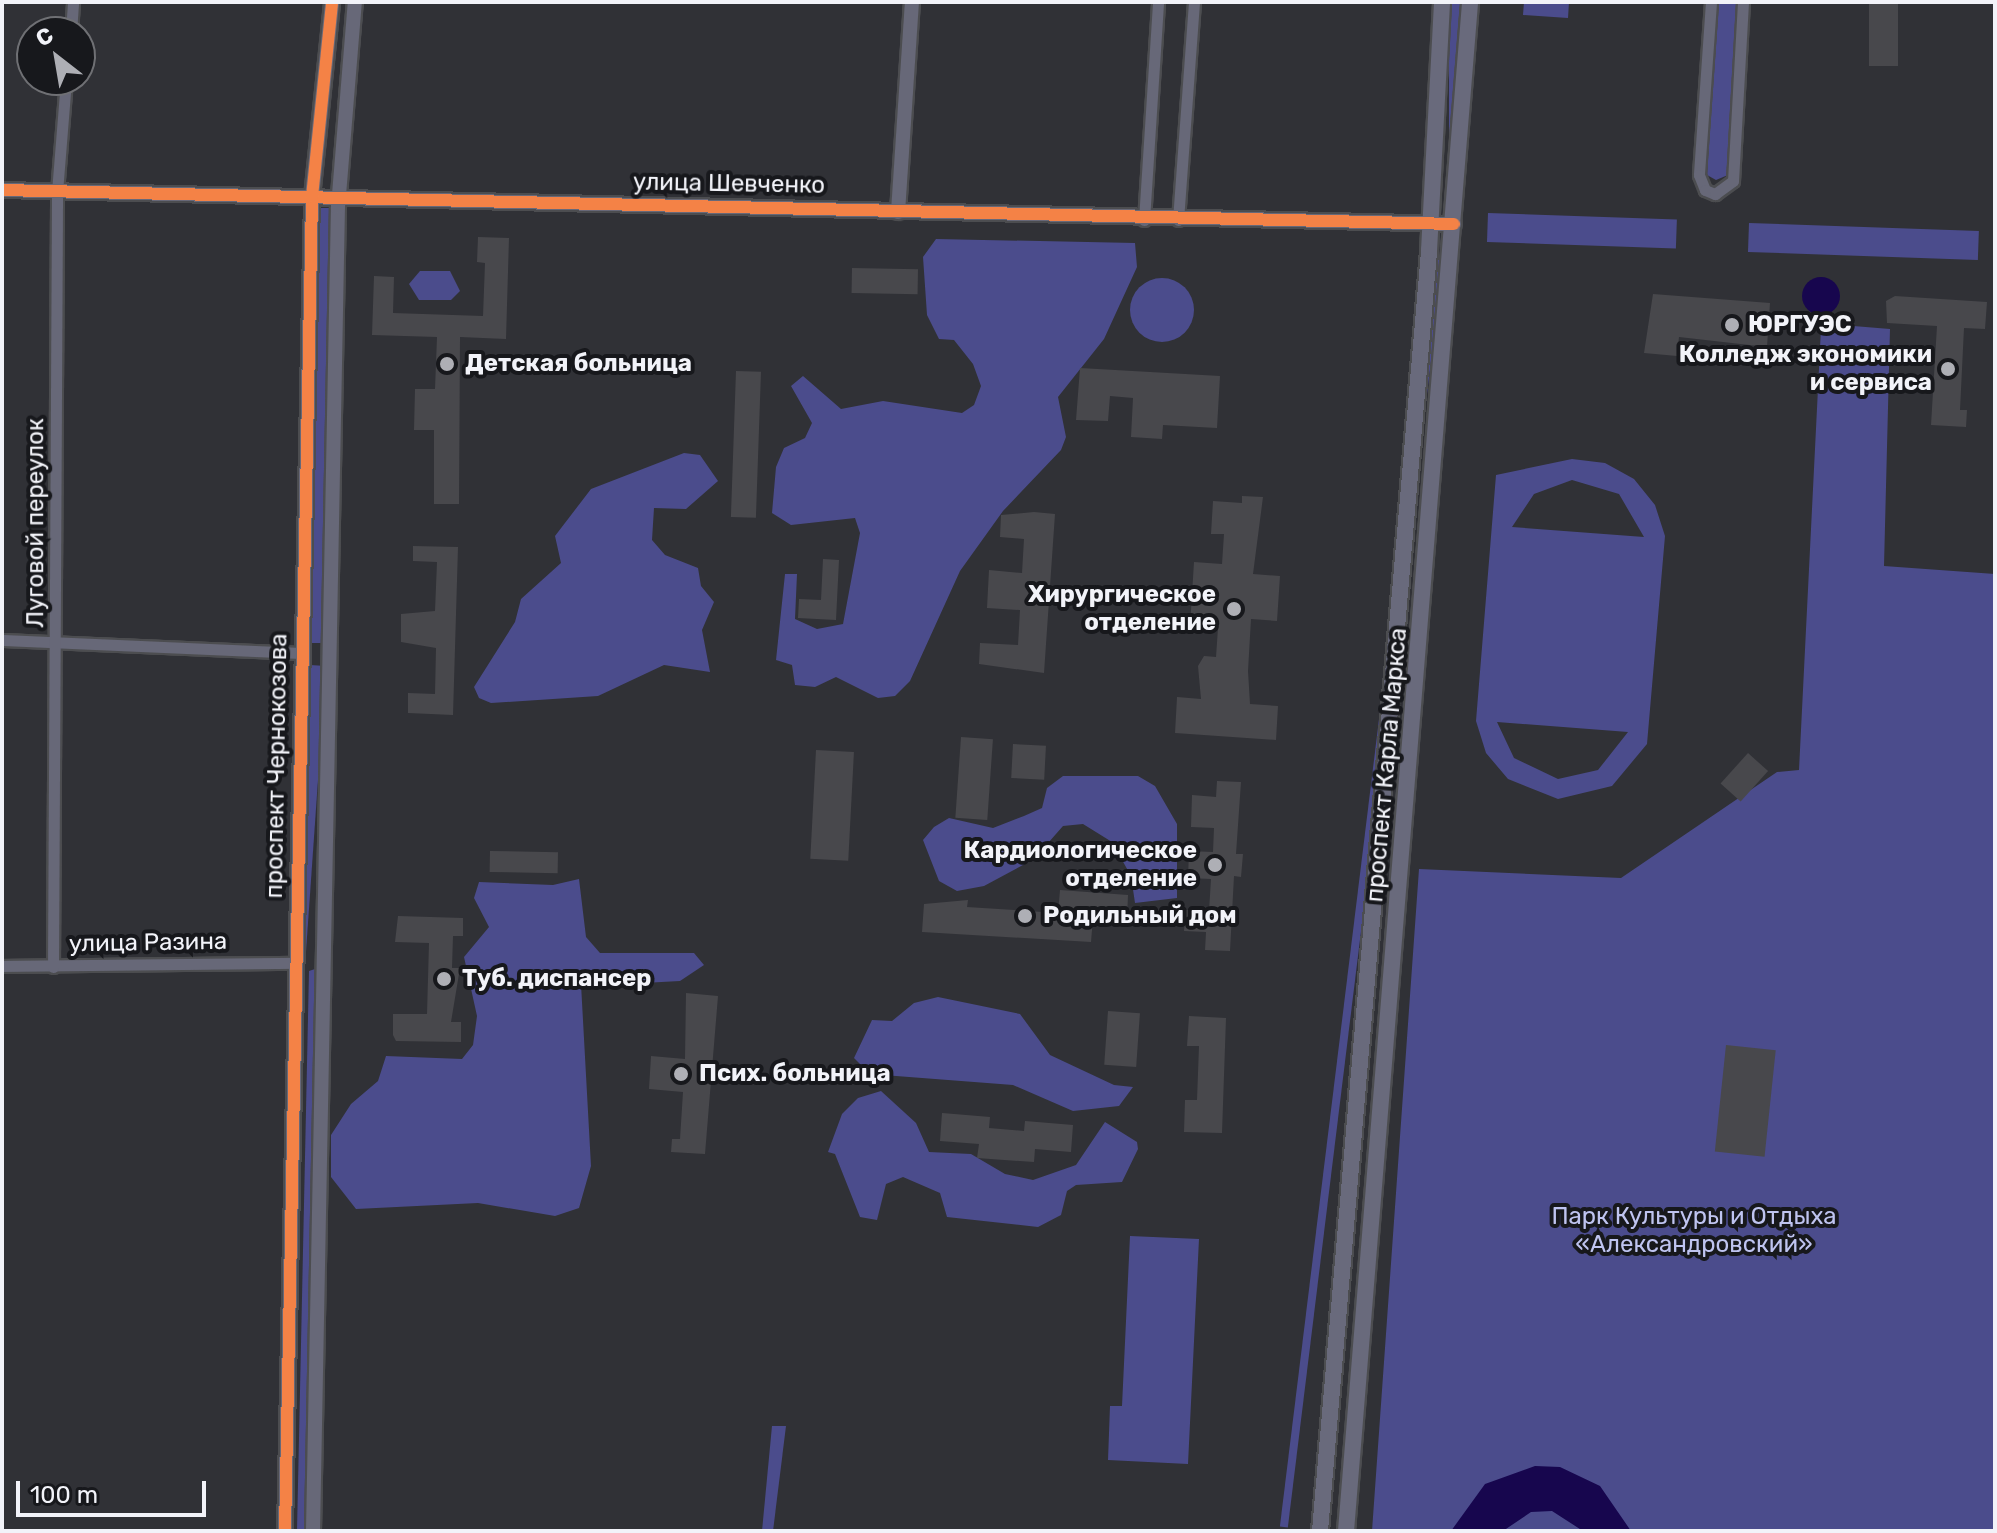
<!DOCTYPE html>
<meta charset="utf-8">
<style>
body{margin:0}
#map{position:relative;width:1997px;height:1533px;overflow:hidden;background:#303136;font-family:Rubik,sans-serif}
div>[style]{position:absolute}
.green>*{inset:0;background:#4b4c8c;transform-origin:0 0}
.round{border-radius:50%}
.water>*{inset:0;background:#17064e}
.building>*{inset:0;background:#48484c;transform-origin:0 0}
.roads{filter:drop-shadow(2px 0 #4c4d50) drop-shadow(-2px 0 #4c4d50) drop-shadow(0 2px #4c4d50) drop-shadow(0 -2px #4c4d50)}
.minor>*{height:11px;margin:-5.5px;padding:0 5.5px;transform-origin:5.5px;border-radius:5.5px;background:#676878}
.tertiary>*{height:14px;margin:-7px;padding:0 7px;transform-origin:7px;border-radius:7px;background:#676878}
.secondary>*{height:16px;margin:-8px;padding:0 8px;transform-origin:8px;border-radius:8px;background:#696a7c}
.cycleway>*{height:12px;margin:-6px;padding:0 6px;transform-origin:6px;border-radius:6px;background:#f48246}
.dots>*{width:22px;height:22px;translate:-50% -50%;box-sizing:border-box;border:4px solid #17181c;border-radius:50%}
span{translate:-50% -50%;white-space:nowrap;text-align:center;line-height:1.15;-webkit-text-stroke:8px #17181c;paint-order:stroke}
.street-label{font-size:24px;color:#f2f3f9}
.poi-label{font-size:24px;color:#f2f3f9;font-weight:700}
.left{translate:0 -50%;text-align:left}
.right{translate:-100% -50%;text-align:right}
.park-label{font-size:24px;color:#bfc4f0}
.frame{position:absolute;inset:0;border:4px solid #f2f3f9;pointer-events:none}
.north{position:absolute;left:16px;top:16px;width:80px;height:80px;box-sizing:border-box;background:#17181c;border:2px solid #6f7074;border-radius:50%;rotate:329deg;font-size:22px;font-weight:700;line-height:32px;text-align:center;color:#f2f3f9}
.north::after{content:'';display:block;margin:auto;width:28px;height:36px;background:#aeafb5;clip-path:polygon(50% 0,100% 100%,50% 72%,0 100%)}
.scale{position:absolute;left:16px;top:1481px;width:190px;height:36px;box-sizing:border-box;border:4px solid #f2f3f9;border-top:0;padding-left:10px;font-size:24px;line-height:28px;white-space:nowrap;color:#f2f3f9;-webkit-text-stroke:6px #17181c;paint-order:stroke}
</style>
<div id="map">
<div class="green">
<div style="left:1449px;top:2px;width:14px;height:199px"></div>
<div style="clip-path:polygon(1524px 2px,1569px 2px,1568px 18px,1523px 15px)"></div>
<div style="clip-path:polygon(1716px 2px,1740px 2px,1728px 175px,1716px 180px,1707px 175px)"></div>
<div style="clip-path:polygon(316px 208px,331px 208px,321px 643px,309px 643px)"></div>
<div style="left:1488px;top:213px;width:189px;height:29px;rotate:2deg"></div>
<div style="left:1749px;top:223px;width:230px;height:29px;rotate:2deg"></div>
<div style="clip-path:polygon(936px 239px,1135px 243px,1137px 267px,1104px 339px,1058px 397px,1066px 437px,1061px 450px,1003px 511px,960px 571px,910px 681px,895px 696px,878px 698px,836px 677px,815px 687px,795px 685px,792px 665px,776px 660px,785px 574px,797px 574px,795px 619px,817px 629px,843px 624px,860px 533px,855px 518px,791px 525px,772px 513px,776px 467px,784px 448px,805px 438px,812px 423px,791px 386px,803px 376px,841px 409px,883px 401px,962px 413px,974px 405px,981px 386px,973px 364px,954px 340px,939px 339px,927px 315px,923px 257px)"></div>
<div style="left:1436px;top:255px;width:8px;height:1281px;rotate:7deg"></div>
<div style="clip-path:polygon(420px 271px,450px 271px,460px 291px,451px 300px,419px 300px,409px 284px)"></div>
<div class="round" style="left:1130px;top:278px;width:64px;height:64px"></div>
<div style="clip-path:polygon(1829px 324px,1890px 329px,1884px 566px,1995px 574px,1995px 1531px,1372px 1531px,1419px 869px,1621px 878px,1777px 772px,1799px 770px,1821px 328px)"></div>
<div style="clip-path:polygon(684px 453px,700px 455px,718px 481px,686px 509px,654px 508px,652px 540px,665px 555px,698px 568px,701px 586px,714px 602px,702px 630px,710px 672px,664px 665px,598px 696px,491px 703px,479px 698px,474px 687px,515px 622px,521px 599px,561px 563px,555px 536px,591px 489px)"></div>
<div style="clip-path:polygon(evenodd,1572px 459px,1605px 463px,1634px 479px,1655px 505px,1665px 536px,1647px 744px,1612px 786px,1558px 799px,1508px 779px,1486px 753px,1476px 721px,1496px 475px,1572px 459px,1572px 480px,1619px 494px,1644px 537px,1512px 527px,1534px 494px,1572px 480px,1572px 459px,1497px 722px,1628px 732px,1598px 770px,1558px 779px,1514px 758px,1497px 722px)"></div>
<div style="left:310px;top:665px;width:16px;height:288px;rotate:4deg"></div>
<div style="clip-path:polygon(1063px 776px,1138px 776px,1155px 786px,1177px 824px,1177px 898px,1135px 903px,1131px 876px,1112px 842px,1083px 824px,1063px 826px,1034px 859px,984px 886px,957px 891px,939px 881px,923px 840px,934px 827px,949px 818px,993px 828px,1024px 816px,1042px 808px,1047px 788px)"></div>
<div style="clip-path:polygon(579px 879px,586px 937px,600px 953px,694px 953px,704px 965px,680px 981px,643px 983px,585px 970px,581px 984px,591px 1166px,579px 1208px,555px 1216px,478px 1203px,356px 1209px,331px 1177px,331px 1135px,351px 1104px,378px 1081px,386px 1056px,462px 1059px,473px 1045px,477px 1016px,464px 957px,489px 927px,474px 898px,479px 882px,553px 885px)"></div>
<div style="clip-path:polygon(315px 969px,305px 1531px,297px 1531px,309px 971px)"></div>
<div style="clip-path:polygon(938px 997px,1020px 1014px,1050px 1055px,1114px 1085px,1133px 1087px,1119px 1106px,1073px 1111px,1013px 1085px,870px 1074px,854px 1058px,872px 1020px,892px 1021px,914px 1003px)"></div>
<div style="clip-path:polygon(881px 1091px,916px 1123px,929px 1152px,971px 1154px,1005px 1174px,1033px 1180px,1076px 1165px,1105px 1122px,1137px 1142px,1138px 1149px,1122px 1182px,1076px 1185px,1067px 1191px,1061px 1215px,1038px 1227px,947px 1217px,940px 1193px,903px 1177px,886px 1184px,877px 1220px,860px 1217px,835px 1154px,828px 1152px,842px 1114px,858px 1098px)"></div>
<div style="clip-path:polygon(1130px 1236px,1199px 1239px,1188px 1464px,1108px 1460px,1110px 1406px,1122px 1406px)"></div>
<div style="clip-path:polygon(772px 1426px,786px 1426px,773px 1531px,762px 1531px)"></div>
</div>
<div class="water">
<div class="round" style="left:1802px;top:277px;width:38px;height:38px"></div>
<div style="clip-path:polygon(1535px 1466px,1560px 1467px,1600px 1486px,1631px 1531px,1583px 1531px,1552px 1511px,1531px 1512px,1503px 1531px,1451px 1531px,1485px 1484px)"></div>
</div>
<div class="building">
<div style="left:1869px;top:2px;width:29px;height:64px"></div>
<div style="clip-path:polygon(478px 237px,509px 238px,506px 339px,460px 337px,459px 504px,434px 504px,434px 430px,414px 430px,415px 389px,435px 389px,437px 337px,372px 335px,374px 276px,394px 277px,393px 313px,483px 316px,485px 263px,477px 262px)"></div>
<div style="left:852px;top:268px;width:66px;height:25px;rotate:1deg"></div>
<div style="clip-path:polygon(1653px 294px,1770px 303px,1767px 347px,1679px 337px,1677px 356px,1644px 353px)"></div>
<div style="clip-path:polygon(1895px 296px,1987px 302px,1985px 329px,1964px 328px,1960px 410px,1967px 410px,1966px 427px,1931px 425px,1937px 326px,1887px 323px,1886px 301px)"></div>
<div style="clip-path:polygon(1080px 368px,1220px 376px,1217px 428px,1163px 425px,1162px 439px,1131px 437px,1133px 398px,1110px 396px,1108px 421px,1076px 420px)"></div>
<div style="left:736px;top:371px;width:25px;height:146px;rotate:2deg"></div>
<div style="clip-path:polygon(1242px 496px,1263px 497px,1253px 574px,1280px 576px,1277px 621px,1251px 619px,1248px 671px,1250px 704px,1278px 706px,1276px 740px,1175px 733px,1177px 697px,1201px 699px,1198px 666px,1204px 656px,1216px 657px,1218px 628px,1190px 626px,1194px 562px,1222px 564px,1224px 534px,1211px 534px,1213px 501px,1242px 503px)"></div>
<div style="clip-path:polygon(1034px 512px,1055px 514px,1044px 673px,979px 664px,980px 643px,1018px 645px,1020px 610px,987px 608px,989px 570px,1022px 573px,1024px 539px,1000px 537px,1001px 515px)"></div>
<div style="clip-path:polygon(413px 546px,458px 547px,453px 715px,408px 713px,408px 693px,435px 694px,436px 648px,401px 642px,401px 614px,435px 611px,437px 562px,413px 561px)"></div>
<div style="clip-path:polygon(823px 559px,839px 560px,836px 620px,798px 618px,799px 599px,821px 600px)"></div>
<div style="left:961px;top:737px;width:32px;height:81px;rotate:4deg"></div>
<div style="left:1013px;top:744px;width:33px;height:34px;rotate:3deg"></div>
<div style="left:816px;top:750px;width:38px;height:109px;rotate:3deg"></div>
<div style="left:1748px;top:753px;width:27px;height:41px;rotate:42deg"></div>
<div style="clip-path:polygon(1217px 781px,1241px 782px,1236px 854px,1243px 854px,1241px 877px,1234px 876px,1230px 951px,1205px 950px,1206px 932px,1184px 931px,1186px 910px,1209px 911px,1211px 879px,1188px 878px,1189px 851px,1213px 852px,1214px 828px,1191px 827px,1192px 795px,1216px 797px)"></div>
<div style="left:490px;top:851px;width:68px;height:21px;rotate:1deg"></div>
<div style="clip-path:polygon(1060px 890px,1128px 895px,1127px 920px,1093px 918px,1091px 942px,922px 932px,924px 904px,968px 900px,967px 907px,1058px 913px)"></div>
<div style="clip-path:polygon(398px 916px,463px 918px,463px 936px,453px 936px,452px 968px,460px 968px,451px 1022px,461px 1022px,461px 1042px,396px 1041px,393px 1035px,393px 1014px,427px 1014px,429px 943px,395px 942px)"></div>
<div style="clip-path:polygon(686px 993px,718px 996px,705px 1154px,671px 1152px,672px 1139px,680px 1139px,683px 1092px,649px 1089px,651px 1056px,685px 1059px)"></div>
<div style="left:1108px;top:1011px;width:32px;height:54px;rotate:4deg"></div>
<div style="clip-path:polygon(1189px 1016px,1226px 1018px,1222px 1133px,1184px 1132px,1185px 1100px,1197px 1100px,1199px 1046px,1187px 1046px)"></div>
<div style="left:1726px;top:1045px;width:50px;height:107px;rotate:6deg"></div>
<div style="clip-path:polygon(942px 1113px,990px 1117px,989px 1128px,1024px 1131px,1025px 1121px,1073px 1125px,1071px 1152px,1035px 1149px,1034px 1162px,977px 1158px,979px 1144px,940px 1141px)"></div>
</div>
<div class="roads">
<div class="minor">
<div style="left:1711px;top:2px;width:173px;rotate:94deg"></div>
<div style="left:1699px;top:175px;width:16px;rotate:68deg"></div>
<div style="left:1705px;top:190px;width:11px;rotate:22deg"></div>
<div style="left:1715px;top:194px;width:22px;rotate:-36deg"></div>
<div style="left:1733px;top:181px;width:179px;rotate:-86.8deg"></div>
<div style="left:71px;top:32px;width:30px;rotate:-86deg"></div>
<div style="left:1144px;top:220px;width:218px;rotate:-86.3deg"></div>
<div style="left:1178px;top:220px;width:219px;rotate:-85.8deg"></div>
<div style="left:2px;top:640px;width:299px;rotate:2.5deg"></div>
<div style="left:2px;top:966px;width:293px;rotate:-0.6deg"></div>
<div style="left:53px;top:967px;width:775px;rotate:-89.7deg"></div>
<div style="left:57px;top:192px;width:112px;rotate:-85.4deg"></div>
</div>
<div class="tertiary">
<div style="left:2px;top:190px;width:1452px;rotate:1.34deg"></div>
<div style="left:898px;top:212px;width:210px;rotate:-86.2deg"></div>
<div style="left:285px;top:1531px;width:1334px;rotate:-88.84deg"></div>
<div style="left:312px;top:197px;width:196px;rotate:-84.1deg"></div>
<div style="left:313px;top:1531px;width:1324px;rotate:-88.92deg"></div>
<div style="left:338px;top:207px;width:206px;rotate:-85.3deg"></div>
</div>
<div class="secondary">
<div style="left:1320px;top:1531px;width:1285px;rotate:-85.13deg"></div>
<div style="left:1429px;top:251px;width:249px;rotate:-87deg"></div>
<div style="left:1346px;top:1531px;width:1534px;rotate:-85.36deg"></div>
</div>
</div>
<div class="cycleway">
<div style="left:2px;top:190px;width:1452px;rotate:1.34deg"></div>
<div style="left:285px;top:1531px;width:1334px;rotate:-88.84deg"></div>
<div style="left:312px;top:197px;width:196px;rotate:-84.1deg"></div>
</div>
<div class="dots">
<div style="left:1732px;top:325px;background:#aeafb5"></div>
<div style="left:447px;top:364px;background:#aeafb5"></div>
<div style="left:1948px;top:369px;background:#aeafb5"></div>
<div style="left:1234px;top:609px;background:#aeafb5"></div>
<div style="left:1215px;top:865px;background:#aeafb5"></div>
<div style="left:1025px;top:916px;background:#aeafb5"></div>
<div style="left:444px;top:979px;background:#aeafb5"></div>
<div style="left:681px;top:1074px;background:#aeafb5"></div>
</div>
<div class="street-label">
<span style="left:729px;top:184px;rotate:1deg">улица Шевченко</span>
<span style="left:36px;top:523px;rotate:-90deg">Луговой переулок</span>
<span style="left:1387px;top:765px;rotate:-85deg">проспект Карла Маркса</span>
<span style="left:277px;top:766px;rotate:-89deg">проспект Чернокозова</span>
<span style="left:148px;top:943px;rotate:-1deg">улица Разина</span>
</div>
<div class="poi-label">
<span class="left" style="left:1748px;top:325px">ЮРГУЭС</span>
<span class="right" style="left:1932px;top:369px">Колледж экономики<br>и сервиса</span>
<span class="left" style="left:465px;top:364px">Детская больница</span>
<span class="right" style="left:1216px;top:609px">Хирургическое<br>отделение</span>
<span class="right" style="left:1197px;top:865px">Кардиологическое<br>отделение</span>
<span class="left" style="left:1043px;top:916px">Родильный дом</span>
<span class="left" style="left:462px;top:979px">Туб. диспансер</span>
<span class="left" style="left:699px;top:1074px">Псих. больница</span>
</div>
<div class="park-label">
<span style="left:1694px;top:1231px">Парк Культуры и Отдыха<br>«Александровский»</span>
</div>
<div class="frame"></div>
<div class="north">С</div>
<div class="scale">100 m</div>
</div>
